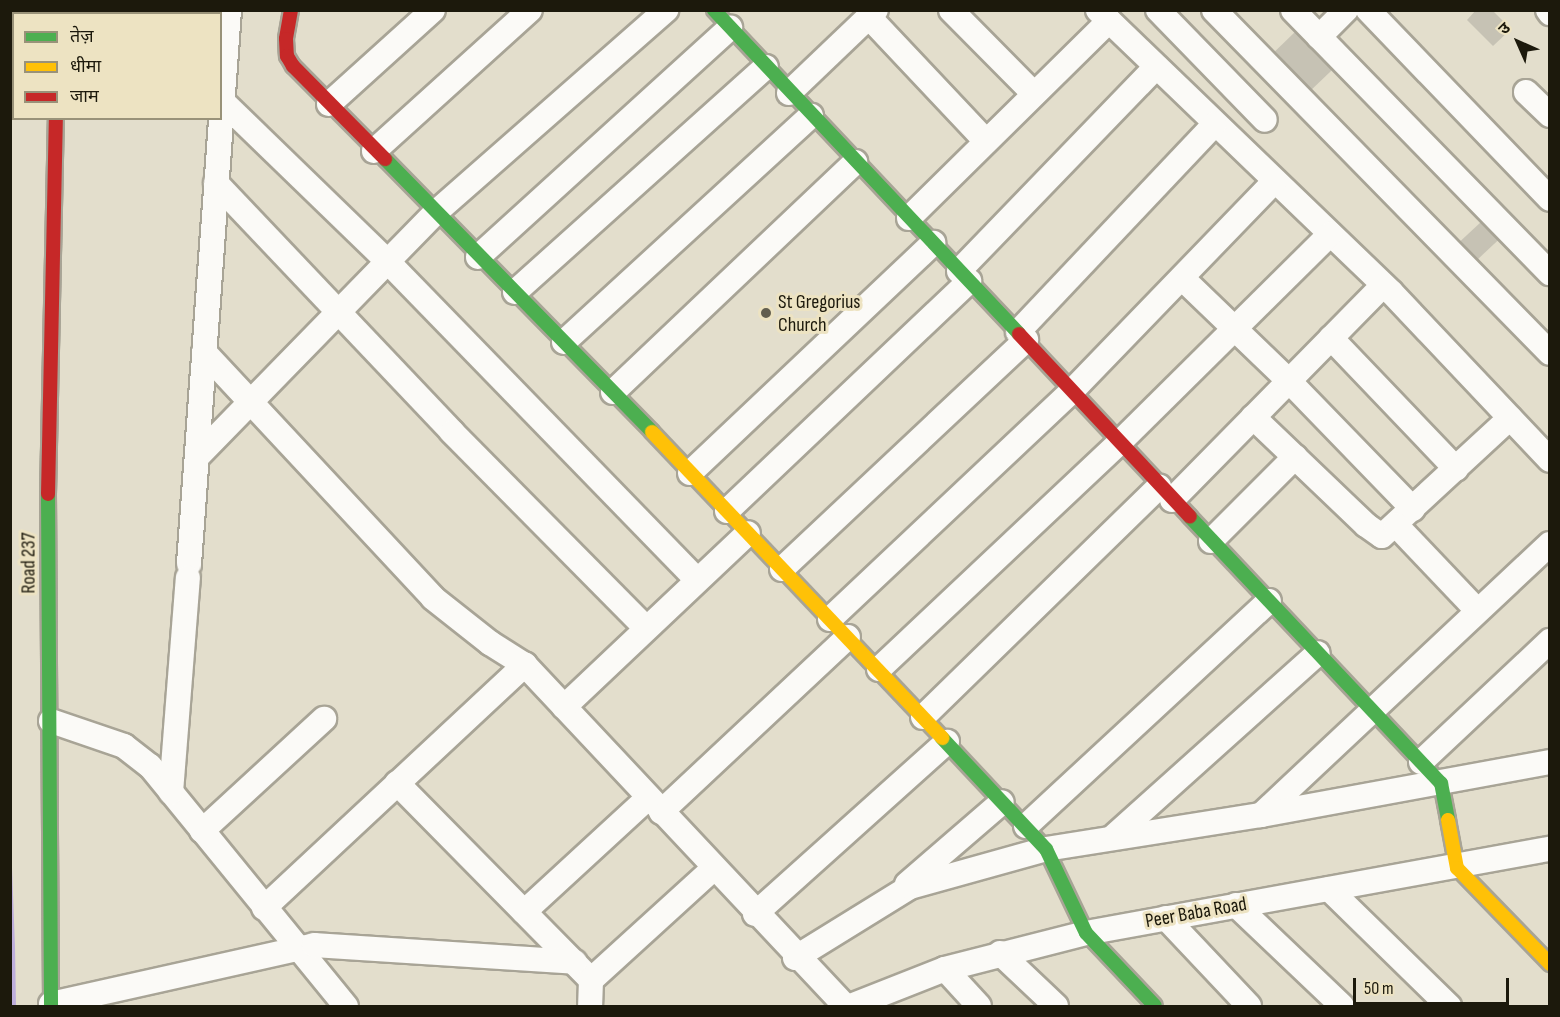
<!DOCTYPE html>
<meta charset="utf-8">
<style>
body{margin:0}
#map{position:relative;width:1560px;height:1017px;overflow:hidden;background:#e3decc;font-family:"Sofia Sans Condensed","Noto Sans Devanagari",sans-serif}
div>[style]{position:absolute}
.water>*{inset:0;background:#beaedc}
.building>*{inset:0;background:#c6c2b4;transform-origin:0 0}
.roads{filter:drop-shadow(2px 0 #a8a496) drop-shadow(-2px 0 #a8a496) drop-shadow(0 2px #a8a496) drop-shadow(0 -2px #a8a496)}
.street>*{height:24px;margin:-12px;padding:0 12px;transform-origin:12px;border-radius:12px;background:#fbfaf7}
.fast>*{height:14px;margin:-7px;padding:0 7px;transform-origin:7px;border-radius:7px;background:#4caf50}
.slow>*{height:14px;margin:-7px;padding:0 7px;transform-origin:7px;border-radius:7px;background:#ffc107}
.jam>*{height:14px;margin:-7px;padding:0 7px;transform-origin:7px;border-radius:7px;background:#c62828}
.dots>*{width:16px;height:16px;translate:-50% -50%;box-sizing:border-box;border:3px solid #ede3c2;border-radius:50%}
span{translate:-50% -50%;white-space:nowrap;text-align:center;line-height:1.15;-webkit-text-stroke:6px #ede3c2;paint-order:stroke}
.poi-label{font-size:20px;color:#1c190c}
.left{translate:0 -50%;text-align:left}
.street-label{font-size:20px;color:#1c190c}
.frame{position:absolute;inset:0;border:12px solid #1c190c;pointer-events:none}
.legend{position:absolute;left:12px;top:12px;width:210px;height:108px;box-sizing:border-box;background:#ede3c2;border:2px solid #999279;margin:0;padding:8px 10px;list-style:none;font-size:18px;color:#1c190c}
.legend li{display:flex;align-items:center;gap:12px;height:30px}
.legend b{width:30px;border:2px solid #999279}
.north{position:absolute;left:1488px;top:12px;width:60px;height:60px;-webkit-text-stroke:4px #ede3c2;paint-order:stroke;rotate:315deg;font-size:16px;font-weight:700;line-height:24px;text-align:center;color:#1c190c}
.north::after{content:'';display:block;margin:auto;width:21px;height:27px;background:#1c190c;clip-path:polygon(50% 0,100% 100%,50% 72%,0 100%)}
.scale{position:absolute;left:1353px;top:978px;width:156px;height:27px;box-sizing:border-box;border:3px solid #1c190c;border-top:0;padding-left:8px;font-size:18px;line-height:21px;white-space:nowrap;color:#1c190c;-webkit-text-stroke:4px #ede3c2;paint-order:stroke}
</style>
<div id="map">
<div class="water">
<div style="clip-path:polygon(10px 815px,15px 947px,16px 1006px,10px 1006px)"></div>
</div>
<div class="building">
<div style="clip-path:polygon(1476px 10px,1492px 10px,1511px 29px,1493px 46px,1467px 20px)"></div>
<div style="left:1295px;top:32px;width:53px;height:28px;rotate:46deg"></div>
<div style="left:1481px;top:222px;width:25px;height:28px;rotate:47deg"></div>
</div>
<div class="roads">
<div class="street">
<div style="left:951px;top:10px;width:118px;rotate:45.3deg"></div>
<div style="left:1098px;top:10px;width:407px;rotate:43.9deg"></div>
<div style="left:1391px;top:292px;width:231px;rotate:46.6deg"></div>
<div style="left:1158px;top:10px;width:153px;rotate:45.8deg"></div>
<div style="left:1214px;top:10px;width:480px;rotate:45.6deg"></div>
<div style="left:1293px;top:10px;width:368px;rotate:45.7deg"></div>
<div style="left:1368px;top:10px;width:262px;rotate:46.1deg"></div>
<div style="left:1548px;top:10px;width:4px;rotate:56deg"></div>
<div style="left:869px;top:17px;width:170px;rotate:46.7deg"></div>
<div style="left:1319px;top:37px;width:38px;rotate:-45deg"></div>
<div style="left:1526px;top:92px;width:33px;rotate:44deg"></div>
<div style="left:789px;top:93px;width:120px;rotate:-43.7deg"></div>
<div style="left:222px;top:101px;width:233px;rotate:44.1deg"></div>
<div style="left:389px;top:263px;width:441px;rotate:45.8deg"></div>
<div style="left:329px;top:104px;width:140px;rotate:-42.1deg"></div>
<div style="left:374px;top:151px;width:210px;rotate:-42.1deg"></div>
<div style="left:216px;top:183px;width:343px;rotate:46.5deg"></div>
<div style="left:452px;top:432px;width:276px;rotate:45.3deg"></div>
<div style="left:909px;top:218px;width:281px;rotate:-44.6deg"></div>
<div style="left:478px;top:257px;width:341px;rotate:-42.3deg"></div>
<div style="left:959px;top:271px;width:284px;rotate:-46deg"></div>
<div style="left:1182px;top:278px;width:149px;rotate:43.9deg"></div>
<div style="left:1289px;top:381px;width:178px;rotate:45.9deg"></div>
<div style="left:515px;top:292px;width:337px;rotate:-41.9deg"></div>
<div style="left:1018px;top:332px;width:286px;rotate:-46.6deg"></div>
<div style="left:1331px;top:338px;width:181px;rotate:46.3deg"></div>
<div style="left:564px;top:342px;width:335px;rotate:-42.5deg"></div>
<div style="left:204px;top:352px;width:336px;rotate:47deg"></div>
<div style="left:433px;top:598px;width:73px;rotate:38.3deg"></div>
<div style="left:490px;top:643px;width:41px;rotate:32.2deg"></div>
<div style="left:525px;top:665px;width:468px;rotate:46.8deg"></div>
<div style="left:613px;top:392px;width:334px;rotate:-43.5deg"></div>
<div style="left:1253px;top:417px;width:156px;rotate:43.7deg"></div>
<div style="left:1366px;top:525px;width:19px;rotate:35deg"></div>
<div style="left:1382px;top:536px;width:174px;rotate:-42.7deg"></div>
<div style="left:197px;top:457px;width:341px;rotate:-45.7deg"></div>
<div style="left:435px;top:213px;width:308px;rotate:-41.3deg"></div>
<div style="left:690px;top:473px;width:335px;rotate:-43.4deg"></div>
<div style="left:1172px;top:500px;width:301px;rotate:-45.5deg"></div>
<div style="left:727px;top:511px;width:334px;rotate:-43.5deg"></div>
<div style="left:1396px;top:525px;width:117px;rotate:46.4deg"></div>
<div style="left:1211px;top:541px;width:119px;rotate:-45deg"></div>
<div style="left:189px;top:564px;width:555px;rotate:-85.87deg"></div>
<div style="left:782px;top:569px;width:335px;rotate:-43.2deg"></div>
<div style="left:830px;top:619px;width:331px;rotate:-43.3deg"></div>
<div style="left:1071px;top:392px;width:293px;rotate:-46deg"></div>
<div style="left:879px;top:669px;width:330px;rotate:-43.3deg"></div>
<div style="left:1119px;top:443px;width:297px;rotate:-44.7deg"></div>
<div style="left:564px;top:707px;width:253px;rotate:-43.4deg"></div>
<div style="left:923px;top:717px;width:330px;rotate:-44.3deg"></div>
<div style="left:51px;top:721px;width:77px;rotate:18.9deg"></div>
<div style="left:124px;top:746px;width:33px;rotate:38deg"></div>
<div style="left:150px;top:766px;width:310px;rotate:50.8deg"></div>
<div style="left:1421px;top:762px;width:177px;rotate:-43.2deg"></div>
<div style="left:397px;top:783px;width:276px;rotate:45.4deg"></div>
<div style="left:591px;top:980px;width:26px;rotate:92deg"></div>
<div style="left:171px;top:792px;width:215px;rotate:-85.5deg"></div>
<div style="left:661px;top:812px;width:256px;rotate:-43.1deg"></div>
<div style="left:1261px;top:815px;width:396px;rotate:-43.2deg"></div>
<div style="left:1026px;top:826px;width:331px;rotate:-42.8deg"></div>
<div style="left:202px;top:831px;width:166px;rotate:-42.6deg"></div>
<div style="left:1113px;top:837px;width:275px;rotate:-41.9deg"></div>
<div style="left:907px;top:884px;width:125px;rotate:-40.8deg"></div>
<div style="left:1329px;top:889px;width:168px;rotate:44.3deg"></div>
<div style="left:1236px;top:905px;width:146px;rotate:43.6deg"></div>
<div style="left:264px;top:908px;width:357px;rotate:-43deg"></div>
<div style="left:524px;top:912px;width:168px;rotate:-42.6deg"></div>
<div style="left:755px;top:914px;width:258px;rotate:-41.9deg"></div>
<div style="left:1166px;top:918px;width:121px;rotate:46.7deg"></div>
<div style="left:1000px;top:953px;width:77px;rotate:43.4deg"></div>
<div style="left:795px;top:958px;width:135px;rotate:-31.7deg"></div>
<div style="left:910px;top:887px;width:141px;rotate:-15.6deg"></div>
<div style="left:1046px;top:849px;width:218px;rotate:-9deg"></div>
<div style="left:1261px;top:815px;width:294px;rotate:-10.4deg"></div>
<div style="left:945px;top:969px;width:50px;rotate:47.4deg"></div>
<div style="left:591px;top:980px;width:165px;rotate:-42.3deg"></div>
<div style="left:51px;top:1004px;width:270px;rotate:-12.6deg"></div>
<div style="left:314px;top:945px;width:261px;rotate:3.7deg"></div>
<div style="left:851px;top:1006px;width:101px;rotate:-21.5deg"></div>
<div style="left:945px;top:969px;width:146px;rotate:-14.3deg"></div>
<div style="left:1086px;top:933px;width:472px;rotate:-10.3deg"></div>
</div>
<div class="fast">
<div style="left:58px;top:10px;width:4px;rotate:90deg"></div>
<div style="left:714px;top:10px;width:445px;rotate:46.7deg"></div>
<div style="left:385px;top:159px;width:382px;rotate:45.6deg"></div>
<div style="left:48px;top:494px;width:512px;rotate:89.66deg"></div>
<div style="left:1190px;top:517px;width:366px;rotate:46.7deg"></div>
<div style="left:1441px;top:783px;width:38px;rotate:79deg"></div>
<div style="left:942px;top:738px;width:152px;rotate:46.9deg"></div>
<div style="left:1046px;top:849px;width:93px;rotate:64.5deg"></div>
<div style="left:1086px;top:933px;width:100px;rotate:46.6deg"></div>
</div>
<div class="slow">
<div style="left:652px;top:432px;width:422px;rotate:46.5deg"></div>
<div style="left:1448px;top:820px;width:49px;rotate:79.4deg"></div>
<div style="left:1457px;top:868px;width:134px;rotate:45.9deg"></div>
</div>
<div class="jam">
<div style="left:291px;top:10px;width:29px;rotate:100deg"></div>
<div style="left:286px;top:39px;width:17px;rotate:87deg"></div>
<div style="left:287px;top:56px;width:12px;rotate:59deg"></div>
<div style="left:293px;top:66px;width:131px;rotate:45.3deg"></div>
<div style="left:1019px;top:334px;width:250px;rotate:46.9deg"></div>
<div style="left:48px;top:494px;width:376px;rotate:-88.8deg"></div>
</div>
</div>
<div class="dots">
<div style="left:766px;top:313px;background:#625e4f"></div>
</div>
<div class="poi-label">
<span class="left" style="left:778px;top:314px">St Gregorius<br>Church</span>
</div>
<div class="street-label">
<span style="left:29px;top:563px;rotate:-90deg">Road 237</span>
<span style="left:1196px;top:913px;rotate:-10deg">Peer Baba Road</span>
</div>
<div class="frame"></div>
<ul class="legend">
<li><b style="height:8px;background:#4caf50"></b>तेज़</li>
<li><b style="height:8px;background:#ffc107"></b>धीमा</li>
<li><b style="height:8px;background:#c62828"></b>जाम</li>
</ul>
<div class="north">उ</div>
<div class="scale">50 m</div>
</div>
